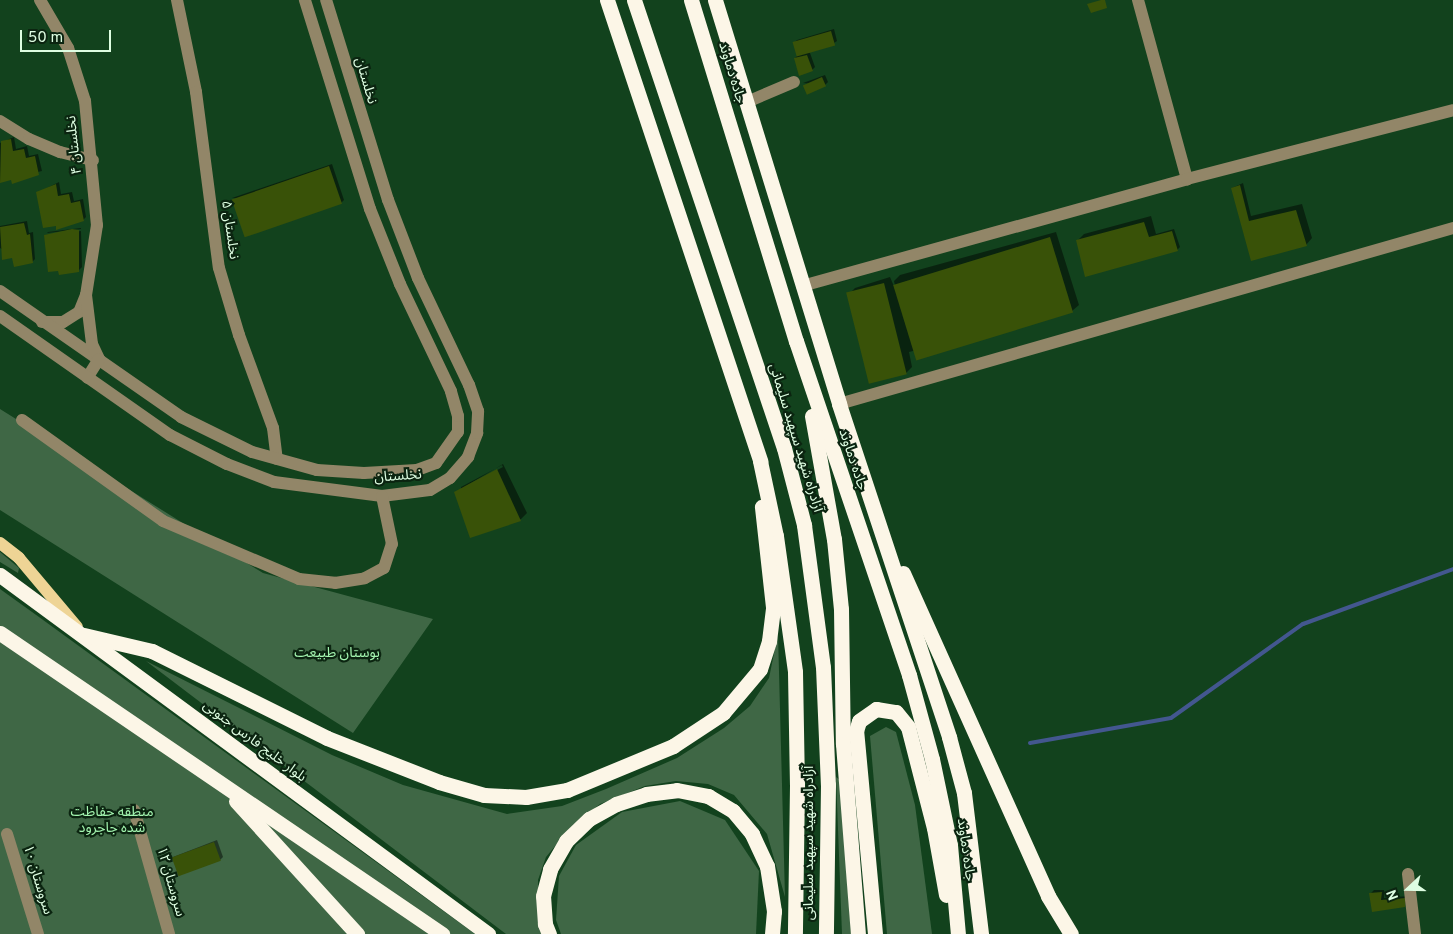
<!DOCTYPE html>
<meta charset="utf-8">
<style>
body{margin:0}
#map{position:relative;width:1453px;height:934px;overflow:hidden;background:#12421d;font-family:Overpass,"Noto Sans Arabic",sans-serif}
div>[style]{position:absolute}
.green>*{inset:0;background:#3f6745}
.shadow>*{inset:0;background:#0007}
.stream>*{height:4px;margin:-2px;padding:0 2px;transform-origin:2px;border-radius:2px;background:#43578f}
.building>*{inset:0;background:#395208;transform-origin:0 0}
.minor>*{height:12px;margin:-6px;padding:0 6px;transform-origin:6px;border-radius:6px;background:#928668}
.major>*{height:12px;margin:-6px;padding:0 6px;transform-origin:6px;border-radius:6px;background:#eed495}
.highway>*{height:15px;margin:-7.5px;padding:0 7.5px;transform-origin:7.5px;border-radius:7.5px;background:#fcf6e7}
span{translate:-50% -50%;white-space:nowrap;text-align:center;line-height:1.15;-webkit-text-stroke:4.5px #0b2410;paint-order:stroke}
.street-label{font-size:14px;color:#defee2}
.park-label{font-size:14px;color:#a4f6b0}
.north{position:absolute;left:1383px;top:864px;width:50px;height:50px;-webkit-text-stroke:4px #0b2410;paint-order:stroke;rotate:249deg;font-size:14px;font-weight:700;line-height:20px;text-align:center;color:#defee2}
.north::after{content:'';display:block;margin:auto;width:18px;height:22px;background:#defee2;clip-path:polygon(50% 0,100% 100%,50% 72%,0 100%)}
.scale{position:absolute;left:20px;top:30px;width:91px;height:22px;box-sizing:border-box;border:2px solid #defee2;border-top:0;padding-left:6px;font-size:15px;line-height:18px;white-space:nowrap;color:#defee2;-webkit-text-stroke:4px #0b2410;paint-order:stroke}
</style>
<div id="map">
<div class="green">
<div style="clip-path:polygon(0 409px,263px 573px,433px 619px,353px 733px,0 510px)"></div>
<div style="clip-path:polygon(0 552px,19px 568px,18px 573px,0 562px)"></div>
<div style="clip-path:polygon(0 589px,39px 617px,475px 934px,0 934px)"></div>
<div style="clip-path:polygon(778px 634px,785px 897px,767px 834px,734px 795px,708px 784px,676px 781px,645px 786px,600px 804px,571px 827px,546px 857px,538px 880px,538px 912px,544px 934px,506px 934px,146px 661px,332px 755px,403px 785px,507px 814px,562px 806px,606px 789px,677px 758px,724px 728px,750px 706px,769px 678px)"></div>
<div style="clip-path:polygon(886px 727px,896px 732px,915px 805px,932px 934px,887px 934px,870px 736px)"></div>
<div style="clip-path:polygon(836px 777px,840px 780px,851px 934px,842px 934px)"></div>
<div style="clip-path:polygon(680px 801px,725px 820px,759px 871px,756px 934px,561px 934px,556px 920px,559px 876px,576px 845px,622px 812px)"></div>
</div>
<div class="shadow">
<div style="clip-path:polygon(834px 29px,837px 41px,834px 43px,801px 52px,810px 53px,815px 67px,812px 70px,795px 58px,801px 52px,794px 43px,797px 40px)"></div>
<div style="clip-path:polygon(825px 75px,828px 82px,825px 85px,803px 83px)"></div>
<div style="clip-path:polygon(14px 137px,16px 149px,27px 146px,29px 156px,38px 154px,42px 171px,0 181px,0 143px)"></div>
<div style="clip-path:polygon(332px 164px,344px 200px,341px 203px,232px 198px)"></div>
<div style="clip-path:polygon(59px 182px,61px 194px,72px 192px,74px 201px,83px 199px,86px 217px,83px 220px,37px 193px)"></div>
<div style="clip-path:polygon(1243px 183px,1251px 216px,1302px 204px,1312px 238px,1306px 245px,1252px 259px,1232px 188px)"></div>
<div style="clip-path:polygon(1151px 216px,1156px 234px,1174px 229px,1180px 247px,1177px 250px,1078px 240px,1084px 234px)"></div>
<div style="clip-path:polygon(27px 221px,29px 233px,33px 232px,35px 259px,32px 262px,13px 256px,0 248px,0 226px)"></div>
<div style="clip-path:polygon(81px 228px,81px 229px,47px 233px,48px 232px)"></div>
<div style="clip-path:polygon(81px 231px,82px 267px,79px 270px,45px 235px)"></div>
<div style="clip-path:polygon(1056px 232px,1079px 305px,1072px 311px,909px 352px,912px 367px,906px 373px,848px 295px,855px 288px,890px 277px,896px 291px,894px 281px,900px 275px)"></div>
<div style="clip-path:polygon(evenodd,503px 464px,527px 513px,521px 519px,471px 536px,456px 492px,503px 464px,502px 465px,503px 467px,461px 489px,461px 487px,502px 465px)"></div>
<div style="clip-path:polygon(217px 840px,223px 857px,220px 860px,173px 857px)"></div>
<div style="clip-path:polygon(1374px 890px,1384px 890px,1384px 898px,1409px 896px,1408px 903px,1373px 910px,1371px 893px)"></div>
</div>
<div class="stream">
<div style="left:1030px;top:743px;width:143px;rotate:-10.1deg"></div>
<div style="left:1171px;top:718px;width:162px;rotate:-35.5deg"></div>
<div style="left:1303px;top:624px;width:160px;rotate:-20.1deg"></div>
</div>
<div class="building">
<div style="clip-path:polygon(1101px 0,1105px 0,1107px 8px,1091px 13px,1087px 4px)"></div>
<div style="left:831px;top:31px;width:15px;height:40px;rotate:74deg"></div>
<div style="clip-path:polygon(807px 55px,813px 71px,799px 76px,794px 58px)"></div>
<div style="left:822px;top:77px;width:10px;height:21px;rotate:66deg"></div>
<div style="clip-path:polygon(11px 139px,13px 151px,24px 149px,26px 158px,35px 156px,39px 175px,12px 184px,11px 180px,0 183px,1px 141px)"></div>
<div style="left:329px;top:166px;width:40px;height:103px;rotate:71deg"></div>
<div style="clip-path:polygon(56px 184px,58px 196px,69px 194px,71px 203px,80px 201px,84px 221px,56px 230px,56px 226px,43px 228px,36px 192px)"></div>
<div style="clip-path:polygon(1240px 185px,1249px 221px,1296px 210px,1307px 246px,1251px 261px,1231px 188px)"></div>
<div style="clip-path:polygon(1144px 222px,1149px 237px,1172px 231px,1178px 251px,1085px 277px,1076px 240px)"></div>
<div style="clip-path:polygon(24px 223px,27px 235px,30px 234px,33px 263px,14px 267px,12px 258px,2px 260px,0 227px)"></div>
<div style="clip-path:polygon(72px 229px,79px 230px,79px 272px,59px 275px,58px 271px,48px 272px,44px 235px)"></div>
<div style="left:1050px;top:237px;width:79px;height:164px;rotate:73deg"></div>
<div style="left:884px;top:283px;width:94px;height:39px;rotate:76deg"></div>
<div style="clip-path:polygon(497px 469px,521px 521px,470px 538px,454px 492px)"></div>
<div style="left:214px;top:842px;width:20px;height:45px;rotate:70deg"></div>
<div style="clip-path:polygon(1382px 892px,1381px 900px,1406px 898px,1405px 907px,1372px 912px,1369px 893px)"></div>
</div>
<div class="minor">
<div style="left:40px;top:0;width:56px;rotate:59.7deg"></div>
<div style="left:68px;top:48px;width:56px;rotate:72.2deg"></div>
<div style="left:85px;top:101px;width:125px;rotate:84.5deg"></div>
<div style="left:97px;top:225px;width:71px;rotate:98.9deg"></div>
<div style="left:86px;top:295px;width:18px;rotate:112deg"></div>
<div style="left:79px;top:312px;width:19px;rotate:148deg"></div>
<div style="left:63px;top:322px;width:21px;rotate:180deg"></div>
<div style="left:177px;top:0;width:94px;rotate:78.3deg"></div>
<div style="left:196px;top:92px;width:177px;rotate:82.6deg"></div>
<div style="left:219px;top:268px;width:70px;rotate:73.4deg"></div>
<div style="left:239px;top:335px;width:99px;rotate:69.9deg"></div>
<div style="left:273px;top:428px;width:31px;rotate:83deg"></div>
<div style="left:1138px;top:0;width:186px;rotate:74.7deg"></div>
<div style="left:747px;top:102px;width:51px;rotate:-23.1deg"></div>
<div style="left:0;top:121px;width:34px;rotate:32deg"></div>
<div style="left:29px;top:139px;width:34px;rotate:23deg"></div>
<div style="left:60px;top:152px;width:34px;rotate:14deg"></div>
<div style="left:802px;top:286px;width:400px;rotate:-15.5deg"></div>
<div style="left:1187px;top:179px;width:275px;rotate:-14.5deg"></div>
<div style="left:0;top:291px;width:221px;rotate:34.8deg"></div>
<div style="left:181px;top:417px;width:79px;rotate:26.2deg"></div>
<div style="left:252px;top:452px;width:67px;rotate:15.5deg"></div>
<div style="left:317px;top:470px;width:47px;rotate:3.7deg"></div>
<div style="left:364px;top:473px;width:53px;rotate:-3.2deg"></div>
<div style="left:417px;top:470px;width:20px;rotate:-20deg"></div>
<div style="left:436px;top:463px;width:38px;rotate:-55deg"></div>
<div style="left:458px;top:432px;width:16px;rotate:-90deg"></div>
<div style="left:458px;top:416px;width:26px;rotate:-106deg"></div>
<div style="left:451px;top:391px;width:119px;rotate:-115.5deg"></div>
<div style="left:400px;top:284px;width:81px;rotate:-111.8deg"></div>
<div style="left:370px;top:209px;width:219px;rotate:-107.3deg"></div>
<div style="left:86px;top:295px;width:49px;rotate:83deg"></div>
<div style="left:92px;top:344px;width:17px;rotate:65deg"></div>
<div style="left:99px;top:359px;width:22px;rotate:122deg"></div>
<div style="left:0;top:316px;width:208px;rotate:35deg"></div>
<div style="left:170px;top:435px;width:64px;rotate:27deg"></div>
<div style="left:227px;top:464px;width:50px;rotate:21deg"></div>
<div style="left:274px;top:482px;width:109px;rotate:7.4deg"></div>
<div style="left:382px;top:496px;width:48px;rotate:-7.1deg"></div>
<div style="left:430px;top:490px;width:23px;rotate:-31deg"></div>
<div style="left:450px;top:478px;width:28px;rotate:-49deg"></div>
<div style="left:468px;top:457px;width:26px;rotate:-69deg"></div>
<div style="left:477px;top:433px;width:22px;rotate:-87deg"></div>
<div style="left:478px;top:411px;width:28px;rotate:-109deg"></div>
<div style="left:469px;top:385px;width:119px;rotate:-115.5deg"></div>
<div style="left:418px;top:278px;width:84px;rotate:-111deg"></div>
<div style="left:388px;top:200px;width:209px;rotate:-107.2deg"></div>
<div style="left:839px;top:404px;width:639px;rotate:-15.99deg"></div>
<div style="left:22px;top:420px;width:173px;rotate:35.6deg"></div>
<div style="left:163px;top:521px;width:148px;rotate:23.1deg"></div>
<div style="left:299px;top:579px;width:36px;rotate:6deg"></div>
<div style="left:335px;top:583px;width:30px;rotate:-9deg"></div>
<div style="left:365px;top:578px;width:21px;rotate:-28deg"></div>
<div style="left:384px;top:568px;width:25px;rotate:-72deg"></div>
<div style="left:392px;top:544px;width:49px;rotate:-101.8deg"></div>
<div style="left:134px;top:810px;width:129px;rotate:74.2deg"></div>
<div style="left:7px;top:834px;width:105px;rotate:72.8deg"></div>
<div style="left:1408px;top:874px;width:60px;rotate:83.3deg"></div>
</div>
<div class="major">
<div style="left:0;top:543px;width:24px;rotate:38deg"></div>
<div style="left:19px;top:558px;width:90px;rotate:50deg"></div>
</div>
<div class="highway">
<div style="left:607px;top:0;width:486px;rotate:71.6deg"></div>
<div style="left:760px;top:461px;width:77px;rotate:78deg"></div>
<div style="left:776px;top:536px;width:137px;rotate:82deg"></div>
<div style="left:795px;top:672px;width:113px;rotate:89deg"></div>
<div style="left:797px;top:785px;width:149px;rotate:90.8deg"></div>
<div style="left:634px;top:0;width:472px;rotate:71.5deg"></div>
<div style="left:784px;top:448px;width:80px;rotate:75.4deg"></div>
<div style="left:804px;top:525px;width:143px;rotate:82.4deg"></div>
<div style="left:823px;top:667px;width:118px;rotate:87.6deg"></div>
<div style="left:828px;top:785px;width:149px;rotate:90.8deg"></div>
<div style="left:691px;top:0;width:357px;rotate:72.9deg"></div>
<div style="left:796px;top:341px;width:353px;rotate:71.3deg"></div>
<div style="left:909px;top:675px;width:87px;rotate:74.7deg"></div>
<div style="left:932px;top:759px;width:88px;rotate:78.2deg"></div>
<div style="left:950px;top:845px;width:89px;rotate:84.9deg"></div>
<div style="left:715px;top:0;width:423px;rotate:72.9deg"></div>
<div style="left:839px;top:404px;width:351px;rotate:71.7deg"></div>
<div style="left:949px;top:737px;width:58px;rotate:75deg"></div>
<div style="left:964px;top:793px;width:142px;rotate:83.1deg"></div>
<div style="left:812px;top:416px;width:125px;rotate:79.9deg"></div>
<div style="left:834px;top:539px;width:70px;rotate:84.3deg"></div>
<div style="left:841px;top:609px;width:135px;rotate:89.2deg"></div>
<div style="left:843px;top:744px;width:191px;rotate:85.5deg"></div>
<div style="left:903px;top:573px;width:354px;rotate:65.8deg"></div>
<div style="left:1048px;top:896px;width:44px;rotate:58.8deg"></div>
<div style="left:0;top:575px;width:606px;rotate:36.34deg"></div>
<div style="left:0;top:633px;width:535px;rotate:34.25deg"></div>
<div style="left:84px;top:635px;width:70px;rotate:13.2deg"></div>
<div style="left:152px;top:651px;width:195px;rotate:26.4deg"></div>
<div style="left:327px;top:738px;width:120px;rotate:21.4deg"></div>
<div style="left:439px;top:782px;width:47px;rotate:16.1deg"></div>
<div style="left:484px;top:795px;width:42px;rotate:2.7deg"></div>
<div style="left:526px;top:797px;width:42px;rotate:-9.7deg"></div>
<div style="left:567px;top:790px;width:115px;rotate:-22.5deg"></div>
<div style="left:673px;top:746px;width:60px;rotate:-33.4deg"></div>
<div style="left:723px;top:713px;width:57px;rotate:-49.9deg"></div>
<div style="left:760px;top:669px;width:29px;rotate:-72deg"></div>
<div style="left:769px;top:641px;width:34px;rotate:-83deg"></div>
<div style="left:773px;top:607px;width:101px;rotate:-96.3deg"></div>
<div style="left:236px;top:801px;width:180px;rotate:47.7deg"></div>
<div style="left:549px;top:934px;width:11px;rotate:-112deg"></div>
<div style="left:545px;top:924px;width:28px;rotate:-94deg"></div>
<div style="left:543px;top:896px;width:28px;rotate:-75deg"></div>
<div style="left:550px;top:869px;width:32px;rotate:-60deg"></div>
<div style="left:566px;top:841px;width:32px;rotate:-44deg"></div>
<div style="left:589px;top:819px;width:31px;rotate:-29deg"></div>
<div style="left:616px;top:804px;width:32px;rotate:-18deg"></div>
<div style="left:646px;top:794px;width:31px;rotate:-7deg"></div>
<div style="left:677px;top:790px;width:32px;rotate:11deg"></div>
<div style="left:708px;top:796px;width:29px;rotate:31deg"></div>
<div style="left:733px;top:811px;width:30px;rotate:50deg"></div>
<div style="left:752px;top:834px;width:35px;rotate:65deg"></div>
<div style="left:767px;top:866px;width:46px;rotate:81.2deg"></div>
<div style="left:774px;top:911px;width:23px;rotate:95deg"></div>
<div style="left:875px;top:934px;width:204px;rotate:-95.3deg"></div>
<div style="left:856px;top:731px;width:10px;rotate:-73deg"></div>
<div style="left:859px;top:721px;width:21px;rotate:-35deg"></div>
<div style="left:876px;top:709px;width:20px;rotate:9deg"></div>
<div style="left:896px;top:712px;width:19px;rotate:51deg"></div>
<div style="left:908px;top:727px;width:104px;rotate:75.6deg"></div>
<div style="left:934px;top:828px;width:68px;rotate:79.8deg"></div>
</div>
<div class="street-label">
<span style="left:731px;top:73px;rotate:73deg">جاده دماوند</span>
<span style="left:365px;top:81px;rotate:74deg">نخلستان</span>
<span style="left:75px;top:145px;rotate:-96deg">نخلستان ۴</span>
<span style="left:229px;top:230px;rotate:82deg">نخلستان ۵</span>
<span style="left:795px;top:438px;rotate:73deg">آزادراه شهید سپهبد سلیمانی</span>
<span style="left:852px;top:460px;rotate:72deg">جاده دماوند</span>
<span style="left:398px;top:477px;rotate:-4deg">نخلستان</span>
<span style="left:254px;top:742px;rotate:37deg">بلوار خلیج فارس جنوبی</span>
<span style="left:810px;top:843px;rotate:-90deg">آزادراه شهید سپهبد سلیمانی</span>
<span style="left:965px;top:850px;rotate:82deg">جاده دماوند</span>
<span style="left:37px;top:880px;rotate:73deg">سروستان ۱۰</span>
<span style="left:170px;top:882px;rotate:74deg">سروستان ۱۲</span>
</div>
<div class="park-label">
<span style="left:337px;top:654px">بوستان طبیعت</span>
<span style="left:112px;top:821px">منطقه حفاظت<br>شده جاجرود</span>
</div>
<div class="north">N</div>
<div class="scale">50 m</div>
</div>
